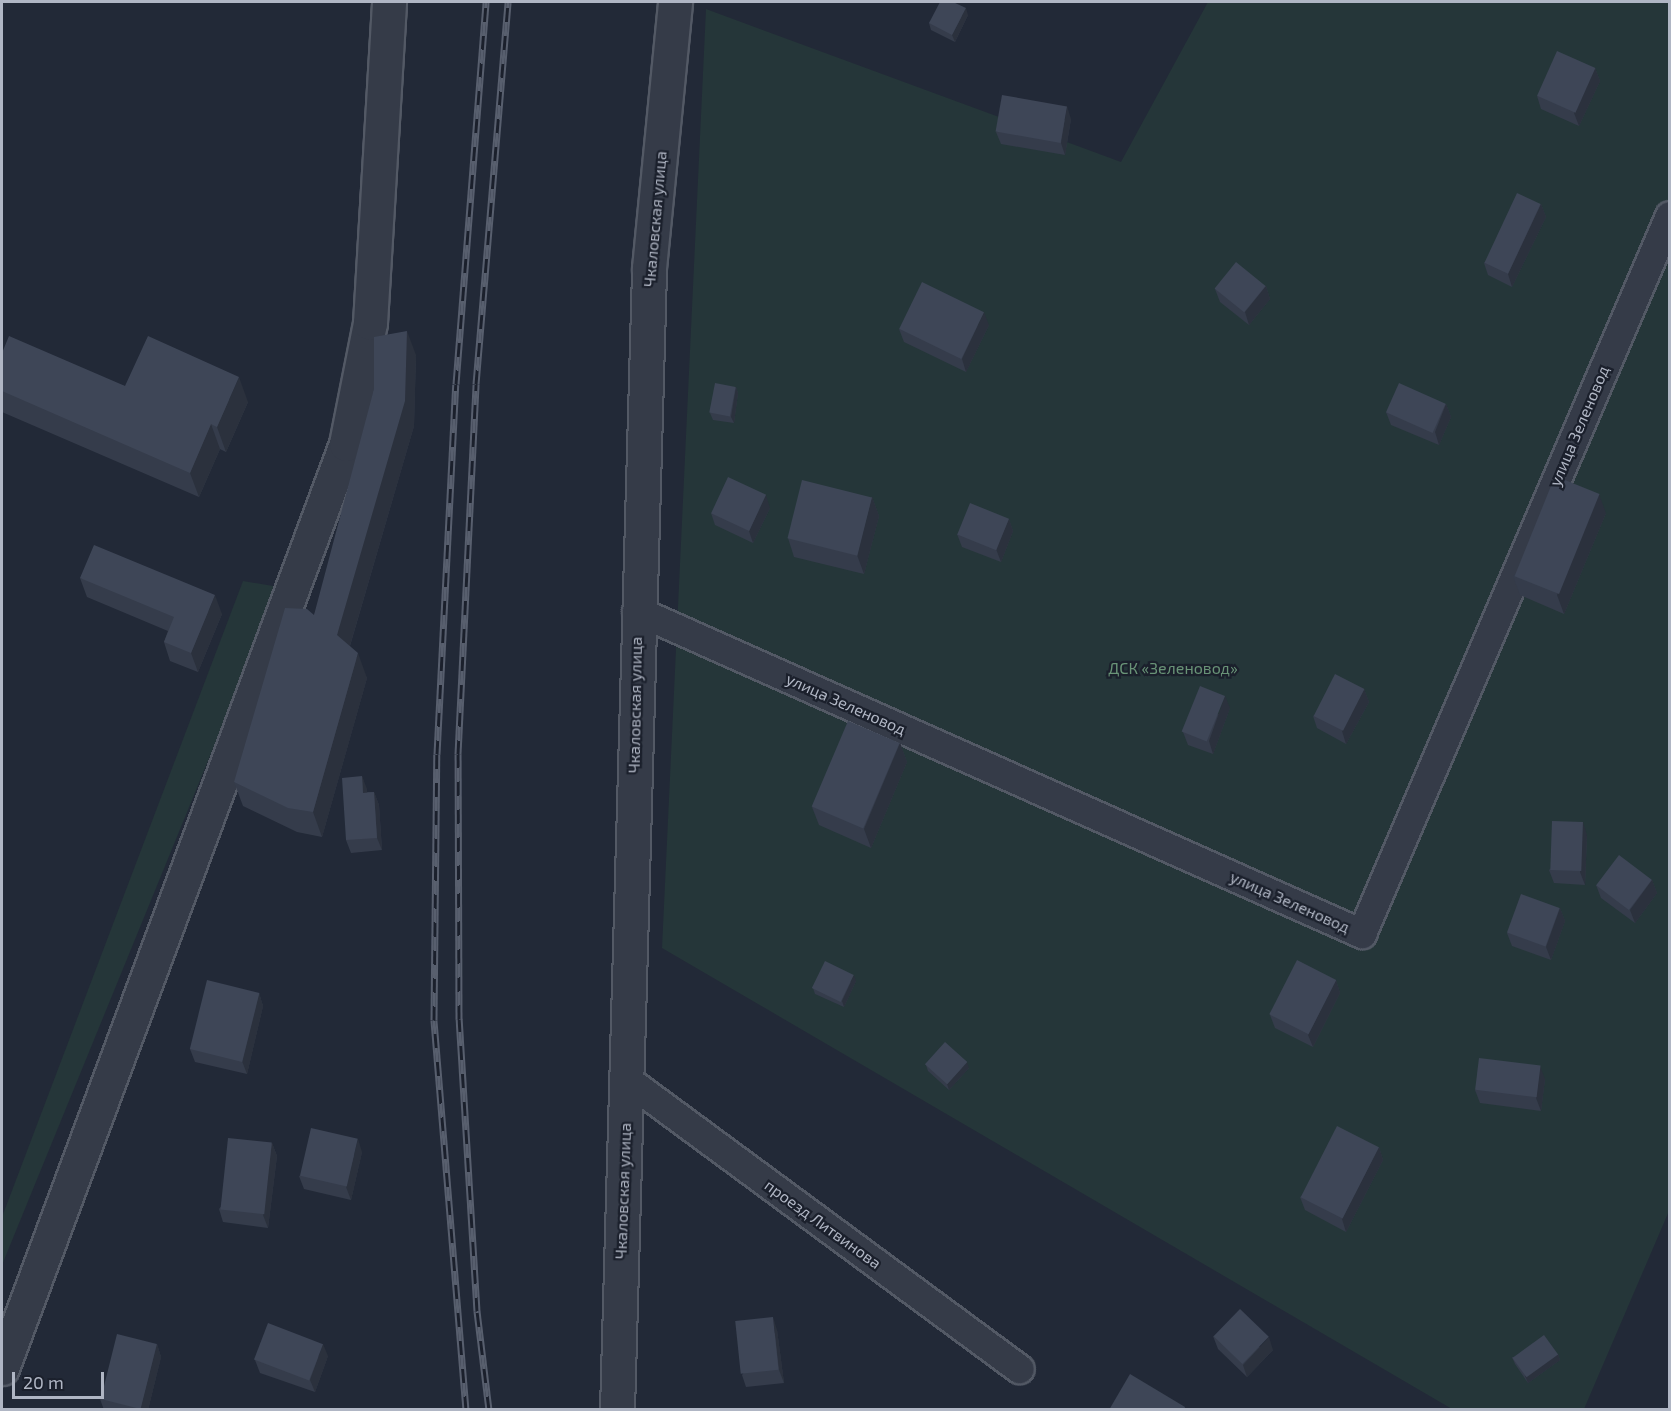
<!DOCTYPE html>
<meta charset="utf-8">
<style>
body{margin:0}
#map{position:relative;width:1671px;height:1411px;overflow:hidden;background:#222937;font-family:"Exo 2",sans-serif}
div>[style]{position:absolute}
.green>*{inset:0;background:#253639}
.roads{filter:drop-shadow(2px 0 #535965) drop-shadow(-2px 0 #535965) drop-shadow(0 2px #535965) drop-shadow(0 -2px #535965)}
.minor>*{height:28px;margin:-14px;padding:0 14px;transform-origin:14px;border-radius:14px;background:#353b48}
.tertiary>*{height:33px;margin:-16.5px;padding:0 16.5px;transform-origin:16.5px;border-radius:16.5px;background:#353b48}
.rail>*{height:7px;margin-top:-3.5px;transform-origin:0;background:repeating-linear-gradient(90deg,#1b202c 0 14px,#585f6e 0 28px);box-sizing:border-box;border-block:2px solid #585f6e}
.wall>*{inset:0;background:#353c4b}
.shaded-wall>*{inset:0;background:#2b313d}
.building>*{inset:0;background:#3e4657;transform-origin:0 0}
span{translate:-50% -50%;white-space:nowrap;text-align:center;line-height:1.15;-webkit-text-stroke:4.5px #1b202c;paint-order:stroke}
.street-label{font-size:16px;color:#b0b6c4}
.park-label{font-size:16px;color:#699377}
.frame{position:absolute;inset:0;border:3px solid #b0b6c4;pointer-events:none}
.scale{position:absolute;left:12px;top:1372px;width:92px;height:27px;box-sizing:border-box;border:3px solid #b0b6c4;border-top:0;padding-left:8px;font-size:18px;line-height:21px;white-space:nowrap;color:#b0b6c4;-webkit-text-stroke:4px #1b202c;paint-order:stroke}
</style>
<div id="map">
<div class="green">
<div style="clip-path:polygon(1208px 2px,1669px 2px,1669px 1211px,1584px 1409px,1452px 1409px,662px 948px,706px 9px,1121px 162px)"></div>
<div style="clip-path:polygon(243px 581px,279px 587px,2px 1265px,2px 1217px)"></div>
</div>
<div class="roads">
<div class="minor">
<div style="left:637px;top:611px;width:794px;rotate:24.01deg"></div>
<div style="left:1362px;top:934px;width:781px;rotate:-66.78deg"></div>
<div style="left:626px;top:1079px;width:489px;rotate:36.4deg"></div>
</div>
<div class="tertiary">
<div style="left:2px;top:1368px;width:986px;rotate:-69.58deg"></div>
<div style="left:346px;top:444px;width:123px;rotate:-78.8deg"></div>
<div style="left:370px;top:323px;width:322px;rotate:-86.6deg"></div>
<div style="left:617px;top:1410px;width:1142px;rotate:-88.39deg"></div>
<div style="left:649px;top:268px;width:267px;rotate:-84.4deg"></div>
</div>
</div>
<div class="rail">
<div style="left:466px;top:1410px;width:391px;rotate:-94.7deg"></div>
<div style="left:434px;top:1020px;width:266px;rotate:-89.4deg"></div>
<div style="left:437px;top:754px;width:370px;rotate:-87.1deg"></div>
<div style="left:456px;top:384px;width:383px;rotate:-85.5deg"></div>
<div style="left:489px;top:1410px;width:100px;rotate:-96.9deg"></div>
<div style="left:477px;top:1311px;width:293px;rotate:-93.5deg"></div>
<div style="left:459px;top:1019px;width:265px;rotate:-90.2deg"></div>
<div style="left:458px;top:754px;width:370px;rotate:-87.2deg"></div>
<div style="left:476px;top:384px;width:383px;rotate:-85.2deg"></div>
</div>
<div class="wall">
<div style="clip-path:polygon(968px 15px,955px 42px,931px 30px,929px 23px)"></div>
<div style="clip-path:polygon(1595px 68px,1600px 81px,1579px 126px,1541px 109px,1537px 96px)"></div>
<div style="clip-path:polygon(1071px 119px,1065px 155px,1001px 144px,996px 132px)"></div>
<div style="clip-path:polygon(1541px 204px,1546px 217px,1512px 287px,1488px 275px,1484px 263px)"></div>
<div style="clip-path:polygon(1266px 286px,1270px 299px,1249px 325px,1220px 302px,1215px 289px)"></div>
<div style="clip-path:polygon(989px 325px,966px 372px,904px 342px,899px 329px)"></div>
<div style="clip-path:polygon(2px 353px,125px 386px,248px 402px,226px 452px,220px 449px,199px 497px,2px 412px)"></div>
<div style="clip-path:polygon(416px 355px,414px 426px,350px 646px,367px 678px,322px 837px,297px 832px,243px 806px,234px 782px,314px 615px)"></div>
<div style="clip-path:polygon(736px 387px,738px 393px,734px 423px,713px 420px,710px 413px)"></div>
<div style="clip-path:polygon(1446px 404px,1451px 417px,1439px 445px,1391px 425px,1386px 412px)"></div>
<div style="clip-path:polygon(872px 497px,879px 516px,864px 574px,794px 557px,788px 538px)"></div>
<div style="clip-path:polygon(770px 508px,753px 543px,715px 525px,711px 513px)"></div>
<div style="clip-path:polygon(1606px 513px,1564px 614px,1520px 595px,1513px 576px)"></div>
<div style="clip-path:polygon(1009px 519px,1013px 531px,1001px 562px,962px 547px,957px 534px)"></div>
<div style="clip-path:polygon(80px 578px,222px 614px,198px 672px,170px 661px,164px 642px,168px 631px,87px 597px)"></div>
<div style="clip-path:polygon(1364px 689px,1369px 702px,1346px 744px,1317px 728px,1313px 716px)"></div>
<div style="clip-path:polygon(1230px 708px,1213px 754px,1188px 745px,1183px 732px)"></div>
<div style="clip-path:polygon(900px 743px,907px 762px,871px 848px,819px 825px,812px 807px)"></div>
<div style="clip-path:polygon(362px 776px,367px 792px,374px 792px,379px 805px,382px 850px,351px 853px,346px 840px)"></div>
<div style="clip-path:polygon(1587px 835px,1585px 885px,1554px 883px,1549px 870px)"></div>
<div style="clip-path:polygon(1652px 880px,1657px 893px,1635px 923px,1601px 898px,1596px 885px)"></div>
<div style="clip-path:polygon(1560px 908px,1565px 921px,1551px 960px,1512px 946px,1507px 933px)"></div>
<div style="clip-path:polygon(1336px 980px,1340px 993px,1313px 1047px,1275px 1028px,1270px 1015px)"></div>
<div style="clip-path:polygon(856px 981px,844px 1007px,815px 994px,813px 988px)"></div>
<div style="clip-path:polygon(259px 993px,263px 1006px,247px 1074px,195px 1062px,190px 1049px)"></div>
<div style="clip-path:polygon(926px 1065px,969px 1068px,949px 1090px,928px 1071px)"></div>
<div style="clip-path:polygon(1545px 1079px,1541px 1111px,1480px 1103px,1475px 1090px)"></div>
<div style="clip-path:polygon(272px 1143px,277px 1156px,268px 1228px,223px 1222px,219px 1209px)"></div>
<div style="clip-path:polygon(1379px 1147px,1383px 1160px,1346px 1232px,1305px 1210px,1300px 1197px)"></div>
<div style="clip-path:polygon(362px 1152px,351px 1200px,304px 1189px,299px 1176px)"></div>
<div style="clip-path:polygon(777px 1330px,784px 1383px,746px 1387px,742px 1375px)"></div>
<div style="clip-path:polygon(1213px 1336px,1273px 1350px,1247px 1377px,1218px 1349px)"></div>
<div style="clip-path:polygon(157px 1344px,161px 1357px,148px 1410px,104px 1410px,100px 1399px)"></div>
<div style="clip-path:polygon(1558px 1354px,1560px 1360px,1528px 1383px,1515px 1364px,1512px 1357px)"></div>
<div style="clip-path:polygon(328px 1356px,315px 1392px,260px 1373px,255px 1360px)"></div>
</div>
<div class="shaded-wall">
<div style="clip-path:polygon(966px 8px,968px 15px,955px 42px,952px 35px)"></div>
<div style="clip-path:polygon(1595px 68px,1600px 81px,1579px 126px,1574px 113px)"></div>
<div style="clip-path:polygon(1067px 106px,1071px 119px,1065px 155px,1061px 143px)"></div>
<div style="clip-path:polygon(1541px 204px,1546px 217px,1512px 287px,1508px 274px)"></div>
<div style="clip-path:polygon(1266px 286px,1270px 299px,1249px 325px,1245px 312px)"></div>
<div style="clip-path:polygon(984px 312px,989px 325px,966px 372px,962px 359px)"></div>
<div style="clip-path:polygon(407px 331px,416px 355px,414px 426px,346px 659px,337px 635px)"></div>
<div style="clip-path:polygon(239px 377px,248px 402px,226px 452px,217px 427px)"></div>
<div style="clip-path:polygon(736px 387px,738px 393px,734px 423px,731px 417px)"></div>
<div style="clip-path:polygon(1446px 404px,1451px 417px,1439px 445px,1435px 432px)"></div>
<div style="clip-path:polygon(211px 424px,220px 449px,199px 497px,190px 473px)"></div>
<div style="clip-path:polygon(1599px 494px,1606px 513px,1564px 614px,1557px 595px)"></div>
<div style="clip-path:polygon(766px 495px,770px 508px,753px 543px,749px 531px)"></div>
<div style="clip-path:polygon(872px 497px,879px 516px,864px 574px,857px 555px)"></div>
<div style="clip-path:polygon(1009px 519px,1013px 531px,1001px 562px,996px 549px)"></div>
<div style="clip-path:polygon(215px 595px,222px 614px,198px 672px,191px 653px)"></div>
<div style="clip-path:polygon(358px 653px,367px 678px,322px 837px,313px 812px)"></div>
<div style="clip-path:polygon(1364px 689px,1369px 702px,1346px 744px,1342px 731px)"></div>
<div style="clip-path:polygon(1225px 696px,1230px 708px,1213px 754px,1209px 741px)"></div>
<div style="clip-path:polygon(900px 743px,907px 762px,871px 848px,864px 829px)"></div>
<div style="clip-path:polygon(362px 776px,367px 789px,368px 805px,363px 793px)"></div>
<div style="clip-path:polygon(374px 792px,379px 805px,382px 850px,377px 838px)"></div>
<div style="clip-path:polygon(1583px 822px,1587px 835px,1585px 885px,1580px 872px)"></div>
<div style="clip-path:polygon(1652px 880px,1657px 893px,1635px 923px,1630px 910px)"></div>
<div style="clip-path:polygon(1560px 908px,1565px 921px,1551px 960px,1546px 947px)"></div>
<div style="clip-path:polygon(854px 975px,856px 981px,844px 1007px,842px 1001px)"></div>
<div style="clip-path:polygon(1336px 980px,1340px 993px,1313px 1047px,1308px 1035px)"></div>
<div style="clip-path:polygon(259px 993px,263px 1006px,247px 1074px,242px 1061px)"></div>
<div style="clip-path:polygon(967px 1062px,969px 1068px,949px 1090px,947px 1084px)"></div>
<div style="clip-path:polygon(1540px 1066px,1545px 1079px,1541px 1111px,1536px 1098px)"></div>
<div style="clip-path:polygon(358px 1139px,362px 1152px,351px 1200px,346px 1187px)"></div>
<div style="clip-path:polygon(272px 1143px,277px 1156px,268px 1228px,263px 1215px)"></div>
<div style="clip-path:polygon(1379px 1147px,1383px 1160px,1346px 1232px,1342px 1219px)"></div>
<div style="clip-path:polygon(773px 1317px,777px 1330px,784px 1383px,779px 1370px)"></div>
<div style="clip-path:polygon(1269px 1337px,1273px 1350px,1247px 1377px,1243px 1365px)"></div>
<div style="clip-path:polygon(157px 1344px,161px 1357px,148px 1410px,140px 1410px)"></div>
<div style="clip-path:polygon(323px 1344px,328px 1356px,315px 1392px,310px 1380px)"></div>
<div style="clip-path:polygon(1558px 1354px,1560px 1360px,1528px 1383px,1525px 1376px)"></div>
</div>
<div class="building">
<div style="clip-path:polygon(940px 2px,953px 2px,966px 8px,952px 35px,929px 23px)"></div>
<div style="left:1557px;top:51px;width:42px;height:49px;rotate:24deg"></div>
<div style="left:1002px;top:95px;width:66px;height:37px;rotate:10deg"></div>
<div style="left:1517px;top:193px;width:26px;height:77px;rotate:25deg"></div>
<div style="left:1236px;top:262px;width:38px;height:34px;rotate:39deg"></div>
<div style="left:922px;top:282px;width:69px;height:52px;rotate:26deg"></div>
<div style="clip-path:polygon(407px 331px,405px 401px,337px 635px,358px 653px,313px 812px,288px 808px,234px 782px,285px 608px,307px 609px,314px 615px,374px 389px,374px 337px)"></div>
<div style="clip-path:polygon(9px 336px,125px 386px,148px 336px,239px 377px,217px 427px,211px 424px,190px 473px,2px 391px,2px 353px)"></div>
<div style="left:715px;top:383px;width:21px;height:30px;rotate:11deg"></div>
<div style="left:1399px;top:383px;width:51px;height:32px;rotate:24deg"></div>
<div style="left:1555px;top:476px;width:48px;height:108px;rotate:22deg"></div>
<div style="left:728px;top:477px;width:42px;height:40px;rotate:25deg"></div>
<div style="left:802px;top:480px;width:72px;height:60px;rotate:14deg"></div>
<div style="left:970px;top:503px;width:42px;height:34px;rotate:22deg"></div>
<div style="clip-path:polygon(94px 545px,215px 595px,191px 653px,164px 642px,174px 617px,80px 578px)"></div>
<div style="left:1335px;top:674px;width:33px;height:47px;rotate:27deg"></div>
<div style="left:1200px;top:686px;width:27px;height:49px;rotate:22deg"></div>
<div style="left:848px;top:721px;width:56px;height:93px;rotate:23deg"></div>
<div style="clip-path:polygon(362px 776px,363px 793px,374px 792px,377px 838px,346px 840px,342px 778px)"></div>
<div style="left:1552px;top:821px;width:31px;height:49px;rotate:2deg"></div>
<div style="left:1619px;top:855px;width:41px;height:38px;rotate:37deg"></div>
<div style="left:1521px;top:894px;width:41px;height:41px;rotate:20deg"></div>
<div style="left:1297px;top:960px;width:44px;height:61px;rotate:27deg"></div>
<div style="left:825px;top:961px;width:32px;height:30px;rotate:26deg"></div>
<div style="left:207px;top:980px;width:54px;height:71px;rotate:14deg"></div>
<div style="left:945px;top:1042px;width:30px;height:30px;rotate:42deg"></div>
<div style="left:1479px;top:1058px;width:62px;height:32px;rotate:7deg"></div>
<div style="left:1337px;top:1126px;width:47px;height:80px;rotate:27deg"></div>
<div style="left:311px;top:1128px;width:48px;height:49px;rotate:13deg"></div>
<div style="left:228px;top:1138px;width:44px;height:72px;rotate:6deg"></div>
<div style="left:1240px;top:1309px;width:40px;height:38px;rotate:44deg"></div>
<div style="left:773px;top:1317px;width:53px;height:38px;rotate:84deg"></div>
<div style="left:268px;top:1323px;width:59px;height:39px;rotate:21deg"></div>
<div style="left:117px;top:1334px;width:41px;height:67px;rotate:14deg"></div>
<div style="left:1544px;top:1335px;width:24px;height:39px;rotate:54deg"></div>
<div style="clip-path:polygon(1130px 1374px,1185px 1407px,1184px 1410px,1109px 1410px)"></div>
</div>
<div class="street-label">
<span style="left:655px;top:219px;rotate:-85deg">Чкаловская улица</span>
<span style="left:1579px;top:426px;rotate:-67deg">улица Зеленовод</span>
<span style="left:846px;top:704px;rotate:24deg">улица Зеленовод</span>
<span style="left:635px;top:705px;rotate:-89deg">Чкаловская улица</span>
<span style="left:1290px;top:902px;rotate:24deg">улица Зеленовод</span>
<span style="left:623px;top:1191px;rotate:-88deg">Чкаловская улица</span>
<span style="left:823px;top:1224px;rotate:36deg">проезд Литвинова</span>
</div>
<div class="park-label">
<span style="left:1173px;top:668px">ДСК «Зеленовод»</span>
</div>
<div class="frame"></div>
<div class="scale">20 m</div>
</div>
